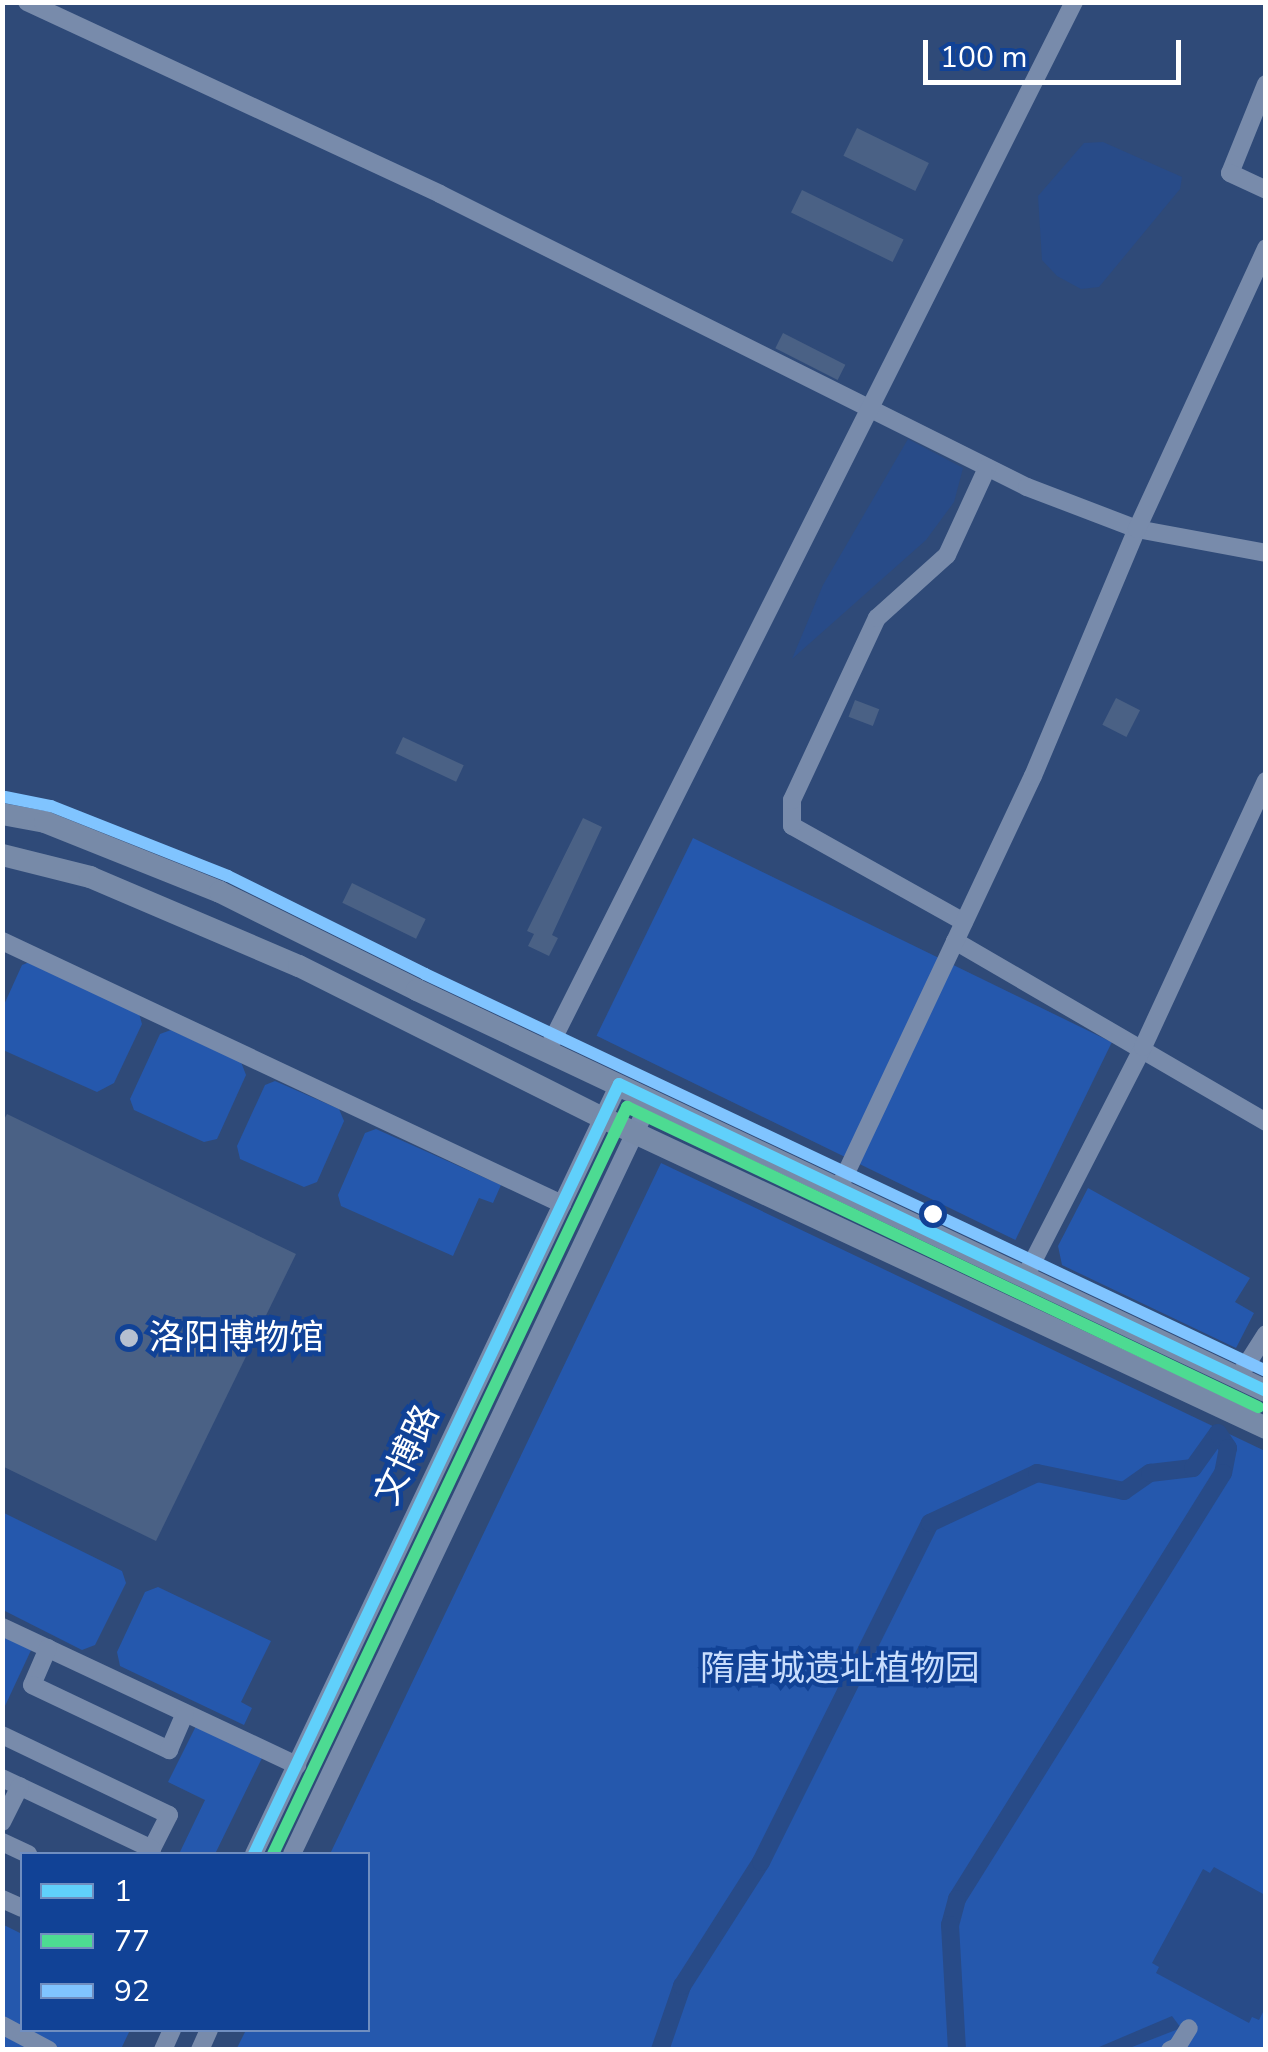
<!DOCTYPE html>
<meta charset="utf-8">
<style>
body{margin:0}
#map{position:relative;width:1268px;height:2052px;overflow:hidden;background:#2f4a78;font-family:"Nunito Sans","Noto Sans SC",sans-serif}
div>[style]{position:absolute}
.green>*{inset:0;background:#2558ad;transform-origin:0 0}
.water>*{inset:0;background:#284b88}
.canal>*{height:18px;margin:-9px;padding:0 9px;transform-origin:9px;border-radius:9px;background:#284b88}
.building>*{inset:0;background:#4a6185;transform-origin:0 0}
.minor>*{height:18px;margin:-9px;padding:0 9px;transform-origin:9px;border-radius:9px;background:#788bab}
.major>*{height:22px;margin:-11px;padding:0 11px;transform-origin:11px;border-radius:11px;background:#778aa8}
.bus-1>*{height:12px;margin:-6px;padding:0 6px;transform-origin:6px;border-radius:6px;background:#60d0fb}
.bus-2>*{height:12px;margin:-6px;padding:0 6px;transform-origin:6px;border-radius:6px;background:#4ddb92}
.bus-3>*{height:12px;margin:-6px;padding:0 6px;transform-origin:6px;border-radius:6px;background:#80c4ff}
.dots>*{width:28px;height:28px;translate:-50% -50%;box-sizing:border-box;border:5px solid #114296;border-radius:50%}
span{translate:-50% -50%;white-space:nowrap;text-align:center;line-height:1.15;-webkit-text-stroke:9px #114296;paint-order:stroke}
.poi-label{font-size:35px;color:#fff}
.left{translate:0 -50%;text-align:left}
.street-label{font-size:35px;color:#fff}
.park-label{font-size:35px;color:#c8ddfd}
.frame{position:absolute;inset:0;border:5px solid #fff;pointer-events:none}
.legend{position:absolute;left:20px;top:1852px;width:350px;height:180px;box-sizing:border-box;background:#114296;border:2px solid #708ec0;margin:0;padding:12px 18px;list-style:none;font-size:30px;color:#fff}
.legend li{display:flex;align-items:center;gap:20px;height:50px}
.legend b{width:50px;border:2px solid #708ec0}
.scale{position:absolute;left:923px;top:40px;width:258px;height:45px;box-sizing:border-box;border:5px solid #fff;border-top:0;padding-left:12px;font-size:30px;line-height:35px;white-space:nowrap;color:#fff;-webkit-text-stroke:8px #114296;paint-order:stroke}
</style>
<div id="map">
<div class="green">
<div style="left:693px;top:838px;width:466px;height:220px;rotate:26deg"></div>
<div style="clip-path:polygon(32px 961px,138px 1010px,142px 1024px,114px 1083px,97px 1092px,3px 1050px,3px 1007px,22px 965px)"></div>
<div style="clip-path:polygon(171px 1030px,241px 1062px,246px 1075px,217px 1139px,204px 1142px,134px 1110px,130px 1099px,160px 1034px)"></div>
<div style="clip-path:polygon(275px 1081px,339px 1109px,344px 1121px,317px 1182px,304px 1187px,240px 1159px,237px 1146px,265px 1085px)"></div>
<div style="clip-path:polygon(376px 1129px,501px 1185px,493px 1203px,479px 1198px,453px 1256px,341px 1206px,338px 1195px,365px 1133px)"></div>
<div style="clip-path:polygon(661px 1163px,1265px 1451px,1265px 2049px,236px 2050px,246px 2030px,368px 2030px,368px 1854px,330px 1854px)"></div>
<div style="clip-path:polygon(1088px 1188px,1250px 1278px,1235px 1302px,1254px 1313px,1236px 1348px,1062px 1265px,1058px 1246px)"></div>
<div style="clip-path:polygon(2px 1512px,122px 1571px,126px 1583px,95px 1645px,82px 1650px,3px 1610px)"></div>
<div style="clip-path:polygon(158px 1587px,271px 1641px,241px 1702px,252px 1708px,244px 1725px,120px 1666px,117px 1652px,145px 1592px)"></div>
<div style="clip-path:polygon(3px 1635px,32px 1648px,5px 1706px,3px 1705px)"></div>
<div style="clip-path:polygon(197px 1724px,263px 1756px,215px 1854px,179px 1854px,205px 1800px,168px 1782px)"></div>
<div style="clip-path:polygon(2px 1924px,22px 1934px,22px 2030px,130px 2030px,121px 2049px,3px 2049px)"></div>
</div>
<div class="water">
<div style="clip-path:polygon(1103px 142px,1182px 177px,1180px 189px,1099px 287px,1081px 289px,1057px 276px,1042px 260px,1038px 196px,1084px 143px)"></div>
<div style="clip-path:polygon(908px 439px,963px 468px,954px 502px,926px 540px,792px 659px,823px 585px)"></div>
<div style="clip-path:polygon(1214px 1867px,1265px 1895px,1265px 2008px,1259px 2020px,1252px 2017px,1249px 2023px,1156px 1973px,1159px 1967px,1152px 1963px,1203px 1869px,1210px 1873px)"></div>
<div style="clip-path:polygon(1172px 2016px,1181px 2028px,1127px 2049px,1092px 2050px)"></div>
</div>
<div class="canal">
<div style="left:660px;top:2050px;width:68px;rotate:-71deg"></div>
<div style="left:682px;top:1986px;width:147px;rotate:-57.5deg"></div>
<div style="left:761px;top:1862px;width:379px;rotate:-63.5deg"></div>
<div style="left:930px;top:1523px;width:118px;rotate:-25deg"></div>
<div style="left:1037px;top:1473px;width:89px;rotate:11.7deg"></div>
<div style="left:1124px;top:1491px;width:32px;rotate:-35deg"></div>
<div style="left:1150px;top:1473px;width:43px;rotate:-6.6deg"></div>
<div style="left:1193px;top:1468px;width:43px;rotate:-54.5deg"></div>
<div style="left:1218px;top:1433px;width:18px;rotate:56deg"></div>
<div style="left:1228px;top:1448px;width:25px;rotate:101deg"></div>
<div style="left:1223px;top:1473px;width:502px;rotate:121.98deg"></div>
<div style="left:957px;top:1899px;width:27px;rotate:105deg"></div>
<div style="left:950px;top:1925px;width:125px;rotate:86.8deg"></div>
</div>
<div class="building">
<div style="left:857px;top:128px;width:80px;height:31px;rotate:26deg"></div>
<div style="left:802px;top:190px;width:113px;height:25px;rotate:26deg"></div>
<div style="left:783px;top:333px;width:70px;height:17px;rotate:27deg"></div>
<div style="left:1116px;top:698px;width:27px;height:30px;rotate:27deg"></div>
<div style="left:855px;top:700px;width:26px;height:18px;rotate:21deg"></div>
<div style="left:403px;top:737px;width:67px;height:18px;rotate:25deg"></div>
<div style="clip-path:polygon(583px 818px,602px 827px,552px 935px,558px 938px,549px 956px,528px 946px,534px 934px,527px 931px)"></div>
<div style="left:352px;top:883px;width:82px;height:22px;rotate:26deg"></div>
<div style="clip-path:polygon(7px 1114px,296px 1254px,156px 1541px,2px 1466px,2px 1123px)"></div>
</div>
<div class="minor">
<div style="left:27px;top:2px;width:455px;rotate:24.9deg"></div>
<div style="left:440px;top:194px;width:656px;rotate:26.53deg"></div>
<div style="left:1027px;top:487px;width:118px;rotate:20.9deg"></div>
<div style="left:1137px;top:529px;width:131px;rotate:10.5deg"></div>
<div style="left:1266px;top:84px;width:96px;rotate:112deg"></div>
<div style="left:1230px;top:173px;width:40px;rotate:25deg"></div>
<div style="left:964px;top:922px;width:197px;rotate:-150.8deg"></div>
<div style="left:792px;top:826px;width:26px;rotate:-90deg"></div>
<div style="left:792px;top:800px;width:201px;rotate:-65deg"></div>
<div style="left:877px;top:618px;width:94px;rotate:-42deg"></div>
<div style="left:947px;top:555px;width:96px;rotate:-65.3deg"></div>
<div style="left:2px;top:941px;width:619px;rotate:25.16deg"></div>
<div style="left:955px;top:941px;width:360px;rotate:30.2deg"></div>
<div style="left:548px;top:1049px;width:1172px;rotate:-63.33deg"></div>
<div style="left:839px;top:1188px;width:455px;rotate:-64.8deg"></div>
<div style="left:1033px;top:776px;width:268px;rotate:-67.2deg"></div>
<div style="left:1137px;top:529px;width:309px;rotate:-65.3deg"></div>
<div style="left:1026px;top:1275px;width:256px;rotate:-62.8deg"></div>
<div style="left:1143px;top:1047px;width:293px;rotate:-65.2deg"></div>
<div style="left:1238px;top:1378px;width:52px;rotate:-57.5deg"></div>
<div style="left:2px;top:1627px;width:326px;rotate:25.1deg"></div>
<div style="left:48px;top:1648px;width:40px;rotate:113.4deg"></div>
<div style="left:32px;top:1685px;width:152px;rotate:25.4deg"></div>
<div style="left:169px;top:1750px;width:40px;rotate:-66.6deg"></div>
<div style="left:2px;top:1735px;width:185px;rotate:25.6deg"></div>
<div style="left:169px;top:1815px;width:38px;rotate:117deg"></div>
<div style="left:152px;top:1849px;width:166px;rotate:-154.7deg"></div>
<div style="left:2px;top:1822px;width:40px;rotate:-63.4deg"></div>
<div style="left:2px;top:1842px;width:29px;rotate:25deg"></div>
<div style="left:254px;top:1854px;width:852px;rotate:-64.64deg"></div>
<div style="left:292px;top:1854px;width:836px;rotate:-64.57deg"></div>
<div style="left:2px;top:1899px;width:22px;rotate:24deg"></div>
<div style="left:2px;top:2025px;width:53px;rotate:28deg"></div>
<div style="left:163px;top:2050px;width:22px;rotate:-66deg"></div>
<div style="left:200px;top:2050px;width:22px;rotate:-66deg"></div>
<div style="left:1170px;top:2050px;width:8px;rotate:-23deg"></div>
<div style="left:1177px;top:2047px;width:22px;rotate:-58deg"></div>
</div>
<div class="major">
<div style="left:2px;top:814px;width:44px;rotate:10.5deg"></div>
<div style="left:45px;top:822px;width:188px;rotate:21.8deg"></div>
<div style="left:220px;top:892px;width:220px;rotate:26.4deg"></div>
<div style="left:417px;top:990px;width:939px;rotate:25.28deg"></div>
<div style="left:2px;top:855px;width:91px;rotate:14deg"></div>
<div style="left:90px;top:877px;width:227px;rotate:23.1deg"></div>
<div style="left:299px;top:966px;width:340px;rotate:26.6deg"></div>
<div style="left:603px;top:1118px;width:732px;rotate:25.06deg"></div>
</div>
<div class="bus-1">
<div style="left:254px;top:1854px;width:852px;rotate:-64.64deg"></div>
<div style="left:619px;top:1084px;width:716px;rotate:25.38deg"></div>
</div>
<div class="bus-2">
<div style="left:273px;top:1854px;width:827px;rotate:-64.64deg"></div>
<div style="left:627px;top:1107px;width:699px;rotate:25.43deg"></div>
</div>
<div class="bus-3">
<div style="left:5px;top:797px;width:47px;rotate:11.1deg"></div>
<div style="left:51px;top:806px;width:190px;rotate:21.6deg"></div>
<div style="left:228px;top:876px;width:220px;rotate:26.4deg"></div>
<div style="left:425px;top:974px;width:930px;rotate:25.27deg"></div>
</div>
<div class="dots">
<div style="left:933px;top:1214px;background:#fff"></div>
<div style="left:129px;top:1338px;background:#b6c0d0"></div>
</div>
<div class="poi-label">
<span class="left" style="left:149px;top:1338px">洛阳博物馆</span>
</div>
<div class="street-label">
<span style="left:407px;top:1455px;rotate:-65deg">文博路</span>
</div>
<div class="park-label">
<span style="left:840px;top:1669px">隋唐城遗址植物园</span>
</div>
<div class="frame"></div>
<ul class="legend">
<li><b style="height:12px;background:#60d0fb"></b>1</li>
<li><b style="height:12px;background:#4ddb92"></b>77</li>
<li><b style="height:12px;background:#80c4ff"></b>92</li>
</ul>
<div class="scale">100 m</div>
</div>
